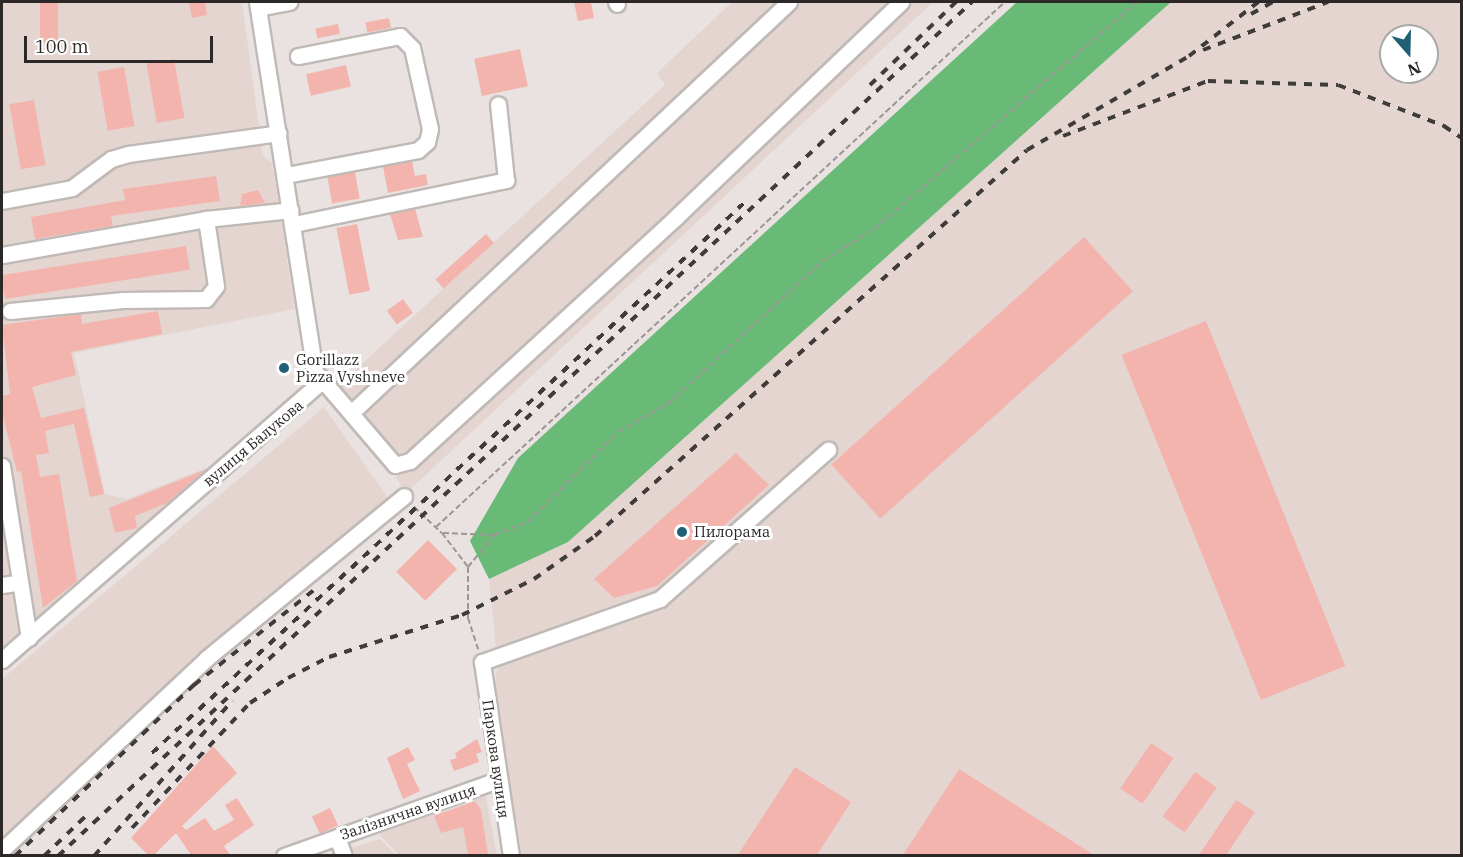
<!DOCTYPE html>
<meta charset="utf-8">
<style>
body{margin:0}
#map{position:relative;width:1463px;height:857px;overflow:hidden;background:#e9e2e0;font-family:"IBM Plex Serif",serif}
div>[style]{position:absolute}
.built>*{inset:0;background:#e4d5d0}
.forest>*{inset:0;background:#69ba76}
.building>*{inset:0;background:#f4b4ae;transform-origin:0 0}
.path>*{height:2px;margin-top:-1px;transform-origin:0;background:repeating-linear-gradient(90deg,#9b9694 0 6px,transparent 0 9px)}
.roads{filter:drop-shadow(2px 0 #c0bab7) drop-shadow(-2px 0 #c0bab7) drop-shadow(0 2px #c0bab7) drop-shadow(0 -2px #c0bab7)}
.minor>*{height:15px;margin:-7.5px;padding:0 7.5px;transform-origin:7.5px;border-radius:7.5px;background:#fff}
.rail>*{height:4px;margin-top:-2px;transform-origin:0;background:repeating-linear-gradient(90deg,#3e3b3a 0 8px,transparent 0 16px)}
.dots>*{width:16px;height:16px;translate:-50% -50%;box-sizing:border-box;border:3px solid #fff;border-radius:50%}
span{translate:-50% -50%;white-space:nowrap;text-align:center;line-height:1.15;-webkit-text-stroke:6px #fff;paint-order:stroke}
.poi-label{font-size:15px;color:#2b2827}
.left{translate:0 -50%;text-align:left}
.street-label{font-size:15px;color:#2b2827}
.frame{position:absolute;inset:0;border:3px solid #2b2827;pointer-events:none}
.north{position:absolute;left:1379px;top:24px;width:60px;height:60px;box-sizing:border-box;background:#fff;border:2px solid #aaa9a9;border-radius:50%;rotate:160deg;font-size:16px;font-weight:700;line-height:24px;text-align:center;color:#2b2827}
.north::after{content:'';display:block;margin:auto;width:21px;height:27px;background:#215f75;clip-path:polygon(50% 0,100% 100%,50% 72%,0 100%)}
.scale{position:absolute;left:24px;top:36px;width:189px;height:27px;box-sizing:border-box;border:3px solid #2b2827;border-top:0;padding-left:8px;font-size:18px;line-height:21px;white-space:nowrap;color:#2b2827;-webkit-text-stroke:4px #fff;paint-order:stroke}
</style>
<div id="map">
<div class="built">
<div style="clip-path:polygon(2px 2px,242px 2px,263px 156px,272px 163px,295px 309px,74px 353px,105px 494px,127px 499px,206px 468px,209px 478px,2px 653px)"></div>
<div style="clip-path:polygon(732px 2px,933px 2px,405px 494px,379px 444px,340px 394px,341px 383px,665px 85px,657px 73px)"></div>
<div style="clip-path:polygon(evenodd,1171px 2px,1461px 2px,1461px 855px,522px 855px,494px 686px,498px 667px,489px 579px,568px 542px,1171px 2px,1391px 36px,1427px 36px,1427px 72px,1391px 72px,1391px 36px)"></div>
<div style="clip-path:polygon(324px 407px,393px 505px,2px 844px,2px 679px)"></div>
<div style="clip-path:polygon(485px 793px,497px 855px,399px 855px,379px 834px)"></div>
<div style="clip-path:polygon(380px 839px,396px 855px,324px 856px)"></div>
</div>
<div class="forest">
<div style="clip-path:polygon(1017px 2px,1171px 2px,568px 542px,489px 579px,470px 541px,518px 458px)"></div>
</div>
<div class="building">
<div style="left:40px;top:2px;width:18px;height:41px"></div>
<div style="clip-path:polygon(189px 2px,205px 2px,207px 15px,192px 18px)"></div>
<div style="clip-path:polygon(574px 2px,591px 2px,594px 18px,578px 21px)"></div>
<div style="left:389px;top:18px;width:10px;height:24px;rotate:79deg"></div>
<div style="left:338px;top:24px;width:10px;height:23px;rotate:79deg"></div>
<div style="left:520px;top:49px;width:38px;height:47px;rotate:78deg"></div>
<div style="left:174px;top:59px;width:60px;height:28px;rotate:80deg"></div>
<div style="left:346px;top:65px;width:22px;height:41px;rotate:77deg"></div>
<div style="left:124px;top:67px;width:60px;height:27px;rotate:80deg"></div>
<div style="left:34px;top:100px;width:66px;height:25px;rotate:80deg"></div>
<div style="clip-path:polygon(412px 161px,415px 176px,426px 174px,428px 185px,388px 193px,383px 167px)"></div>
<div style="left:355px;top:172px;width:27px;height:28px;rotate:80deg"></div>
<div style="clip-path:polygon(216px 176px,220px 201px,111px 216px,113px 226px,35px 239px,31px 217px,125px 200px,123px 189px)"></div>
<div style="clip-path:polygon(258px 190px,265px 203px,240px 206px,242px 194px)"></div>
<div style="clip-path:polygon(415px 209px,423px 237px,398px 240px,390px 214px)"></div>
<div style="left:357px;top:224px;width:68px;height:21px;rotate:79deg"></div>
<div style="left:486px;top:234px;width:12px;height:68px;rotate:48deg"></div>
<div style="left:1084px;top:237px;width:73px;height:340px;rotate:48deg"></div>
<div style="left:186px;top:246px;width:24px;height:187px;rotate:81deg"></div>
<div style="left:403px;top:299px;width:17px;height:20px;rotate:54deg"></div>
<div style="clip-path:polygon(158px 311px,162px 334px,71px 352px,76px 375px,32px 387px,41px 418px,84px 408px,104px 494px,90px 497px,74px 424px,45px 431px,49px 453px,36px 455px,40px 477px,59px 474px,77px 581px,43px 608px,21px 471px,17px 472px,2px 412px,2px 396px,10px 394px,2px 325px,81px 314px,82px 324px)"></div>
<div style="left:1206px;top:321px;width:372px;height:91px;rotate:68deg"></div>
<div style="clip-path:polygon(736px 453px,769px 485px,657px 586px,614px 598px,594px 579px)"></div>
<div style="clip-path:polygon(205px 470px,167px 503px,135px 516px,137px 528px,115px 533px,109px 508px)"></div>
<div style="left:428px;top:540px;width:41px;height:45px;rotate:45deg"></div>
<div style="clip-path:polygon(477px 739px,482px 752px,476px 754px,479px 762px,454px 771px,450px 760px,457px 758px,455px 753px)"></div>
<div style="left:1151px;top:743px;width:27px;height:55px;rotate:34deg"></div>
<div style="clip-path:polygon(213px 746px,237px 773px,182px 826px,186px 830px,205px 818px,214px 831px,234px 820px,225px 805px,237px 798px,254px 825px,224px 846px,230px 855px,191px 855px,176px 833px,154px 855px,148px 855px,131px 838px)"></div>
<div style="clip-path:polygon(408px 747px,415px 760px,407px 764px,420px 791px,403px 799px,387px 758px)"></div>
<div style="clip-path:polygon(795px 767px,851px 802px,817px 855px,738px 855px)"></div>
<div style="clip-path:polygon(959px 769px,1094px 855px,903px 855px)"></div>
<div style="left:1195px;top:772px;width:27px;height:55px;rotate:36deg"></div>
<div style="clip-path:polygon(1236px 800px,1255px 812px,1226px 855px,1199px 855px)"></div>
<div style="clip-path:polygon(475px 801px,481px 810px,488px 855px,468px 855px,463px 827px,441px 833px,434px 816px)"></div>
<div style="left:330px;top:808px;width:19px;height:20px;rotate:65deg"></div>
</div>
<div class="path">
<div style="left:1136px;top:3px;width:9px;rotate:-6deg"></div>
<div style="left:414px;top:507px;width:38px;rotate:43deg"></div>
<div style="left:442px;top:533px;width:43px;rotate:52.6deg"></div>
<div style="left:468px;top:567px;width:51px;rotate:90deg"></div>
<div style="left:468px;top:618px;width:33px;rotate:72deg"></div>
<div style="left:436px;top:527px;width:774px;rotate:-42.7deg"></div>
<div style="left:443px;top:533px;width:51px;rotate:2.2deg"></div>
<div style="left:468px;top:567px;width:41px;rotate:-50.9deg"></div>
<div style="left:494px;top:535px;width:36px;rotate:-21deg"></div>
<div style="left:528px;top:522px;width:127px;rotate:-45deg"></div>
<div style="left:618px;top:432px;width:59px;rotate:-29.6deg"></div>
<div style="left:669px;top:403px;width:207px;rotate:-42.8deg"></div>
<div style="left:821px;top:262px;width:62px;rotate:-31.9deg"></div>
<div style="left:874px;top:229px;width:347px;rotate:-40.8deg"></div>
</div>
<div class="roads">
<div class="minor">
<div style="left:616px;top:2px;width:2px;rotate:63deg"></div>
<div style="left:258px;top:8px;width:32px;rotate:-11deg"></div>
<div style="left:286px;top:175px;width:134px;rotate:-10.7deg"></div>
<div style="left:418px;top:150px;width:12px;rotate:-42deg"></div>
<div style="left:427px;top:142px;width:13px;rotate:-77deg"></div>
<div style="left:430px;top:129px;width:83px;rotate:-102.5deg"></div>
<div style="left:412px;top:48px;width:17px;rotate:-135deg"></div>
<div style="left:400px;top:36px;width:104px;rotate:168.9deg"></div>
<div style="left:2px;top:201px;width:71px;rotate:-10.5deg"></div>
<div style="left:72px;top:188px;width:49px;rotate:-36.6deg"></div>
<div style="left:111px;top:159px;width:18px;rotate:-16deg"></div>
<div style="left:128px;top:154px;width:152px;rotate:-7.9deg"></div>
<div style="left:294px;top:224px;width:217px;rotate:-11.7deg"></div>
<div style="left:506px;top:180px;width:76px;rotate:-96deg"></div>
<div style="left:2px;top:255px;width:207px;rotate:-10deg"></div>
<div style="left:206px;top:219px;width:85px;rotate:-6deg"></div>
<div style="left:10px;top:311px;width:113px;rotate:-5.6deg"></div>
<div style="left:122px;top:300px;width:84px;rotate:-0.7deg"></div>
<div style="left:206px;top:299px;width:16px;rotate:-52deg"></div>
<div style="left:216px;top:286px;width:68px;rotate:-98.5deg"></div>
<div style="left:319px;top:376px;width:117px;rotate:49.5deg"></div>
<div style="left:395px;top:465px;width:16px;rotate:-15deg"></div>
<div style="left:410px;top:461px;width:360px;rotate:-42.5deg"></div>
<div style="left:675px;top:218px;width:313px;rotate:-43.7deg"></div>
<div style="left:351px;top:413px;width:601px;rotate:-43.18deg"></div>
<div style="left:2px;top:466px;width:174px;rotate:81.1deg"></div>
<div style="left:2px;top:585px;width:15px;rotate:-8deg"></div>
<div style="left:2px;top:660px;width:418px;rotate:-41.1deg"></div>
<div style="left:317px;top:385px;width:388px;rotate:-98.9deg"></div>
<div style="left:337px;top:837px;width:20px;rotate:70deg"></div>
<div style="left:2px;top:850px;width:281px;rotate:-43.1deg"></div>
<div style="left:207px;top:658px;width:255px;rotate:-39.4deg"></div>
<div style="left:284px;top:856px;width:227px;rotate:-19.6deg"></div>
<div style="left:511px;top:856px;width:196px;rotate:-98.5deg"></div>
<div style="left:482px;top:662px;width:189px;rotate:-19.5deg"></div>
<div style="left:660px;top:599px;width:225px;rotate:-41.6deg"></div>
</div>
</div>
<div class="rail">
<div style="left:1251px;top:14px;width:25px;rotate:-29deg"></div>
<div style="left:1203px;top:50px;width:134px;rotate:-21deg"></div>
<div style="left:870px;top:85px;width:120px;rotate:-44deg"></div>
<div style="left:1063px;top:136px;width:155px;rotate:-20.8deg"></div>
<div style="left:1208px;top:81px;width:130px;rotate:1.8deg"></div>
<div style="left:1338px;top:85px;width:114px;rotate:21.1deg"></div>
<div style="left:1444px;top:126px;width:22px;rotate:34deg"></div>
<div style="left:152px;top:753px;width:807px;rotate:-42.89deg"></div>
<div style="left:132px;top:828px;width:172px;rotate:-46.7deg"></div>
<div style="left:250px;top:703px;width:45px;rotate:-33.3deg"></div>
<div style="left:288px;top:678px;width:46px;rotate:-27.1deg"></div>
<div style="left:329px;top:657px;width:139px;rotate:-17.5deg"></div>
<div style="left:462px;top:615px;width:80px;rotate:-26.6deg"></div>
<div style="left:534px;top:579px;width:75px;rotate:-35.2deg"></div>
<div style="left:595px;top:536px;width:579px;rotate:-41.78deg"></div>
<div style="left:1027px;top:150px;width:187px;rotate:-30.1deg"></div>
<div style="left:1189px;top:56px;width:88px;rotate:-38deg"></div>
<div style="left:15px;top:856px;width:248px;rotate:-43.7deg"></div>
<div style="left:194px;top:685px;width:153px;rotate:-38.4deg"></div>
<div style="left:44px;top:856px;width:62px;rotate:-43.7deg"></div>
<div style="left:58px;top:856px;width:1251px;rotate:-43.06deg"></div>
<div style="left:94px;top:856px;width:208px;rotate:-48.3deg"></div>
</div>
<div class="dots">
<div style="left:284px;top:368px;background:#215f75"></div>
<div style="left:682px;top:532px;background:#215f75"></div>
</div>
<div class="poi-label">
<span class="left" style="left:296px;top:368px">Gorillazz<br>Pizza Vyshneve</span>
<span class="left" style="left:694px;top:532px">Пилорама</span>
</div>
<div class="street-label">
<span style="left:253px;top:443px;rotate:-40deg">вулиця Балукова</span>
<span style="left:496px;top:759px;rotate:82deg">Паркова вулиця</span>
<span style="left:408px;top:812px;rotate:-19deg">Залізнична вулиця</span>
</div>
<div class="frame"></div>
<div class="north">N</div>
<div class="scale">100 m</div>
</div>
